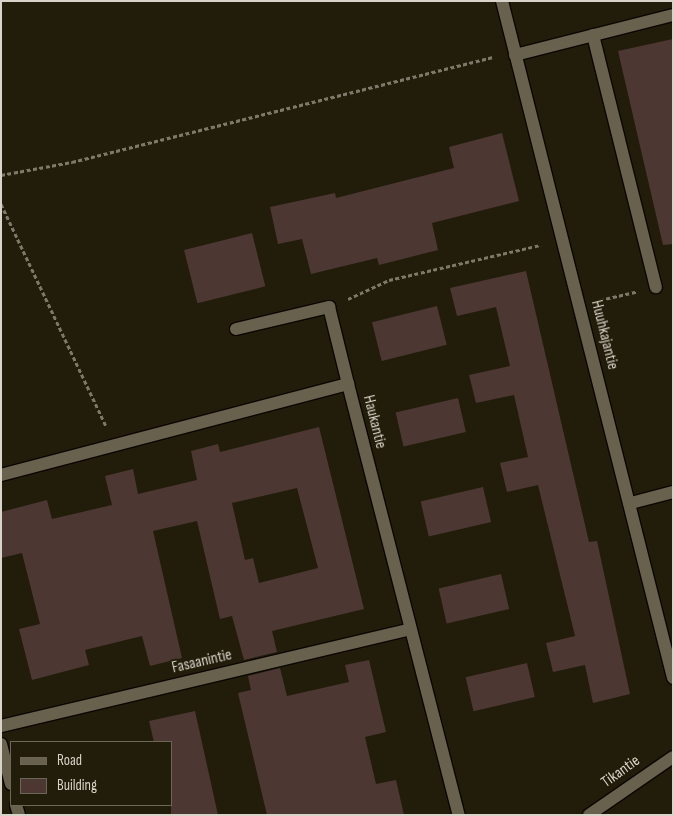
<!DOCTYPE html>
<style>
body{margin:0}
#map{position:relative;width:674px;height:816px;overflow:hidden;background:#221c0a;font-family:"Sofia Sans Condensed",sans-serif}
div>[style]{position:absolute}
.building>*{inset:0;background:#4d3733;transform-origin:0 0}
.path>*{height:3px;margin-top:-1.5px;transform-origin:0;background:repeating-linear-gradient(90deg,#7d7869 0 4px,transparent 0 6.5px)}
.roads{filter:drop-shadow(1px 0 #0b0600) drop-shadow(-1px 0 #0b0600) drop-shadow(0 1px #0b0600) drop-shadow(0 -1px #0b0600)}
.lane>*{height:12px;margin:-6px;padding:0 6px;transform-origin:6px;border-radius:6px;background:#68614d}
.street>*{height:12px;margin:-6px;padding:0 6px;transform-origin:6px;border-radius:6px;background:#68614d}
span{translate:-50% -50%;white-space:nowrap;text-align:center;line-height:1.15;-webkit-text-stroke:4px #221c0a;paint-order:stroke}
.street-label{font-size:16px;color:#d8d4c9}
.frame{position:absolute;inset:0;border:2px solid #d8d4c9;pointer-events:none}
.legend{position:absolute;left:10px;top:741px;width:162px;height:65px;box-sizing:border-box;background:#221c0a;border:1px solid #6b6656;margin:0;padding:6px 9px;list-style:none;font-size:15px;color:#d8d4c9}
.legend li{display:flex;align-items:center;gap:10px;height:25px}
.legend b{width:25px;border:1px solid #6b6656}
</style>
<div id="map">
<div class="building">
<div style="clip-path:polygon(673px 39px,673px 244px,663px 245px,618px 51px)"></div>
<div style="clip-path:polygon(502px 133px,519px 201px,432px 223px,438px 250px,379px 265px,377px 258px,311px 274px,302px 239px,278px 244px,270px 207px,335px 193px,336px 198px,454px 168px,449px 147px)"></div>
<div style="left:252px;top:233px;width:55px;height:70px;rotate:76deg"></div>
<div style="clip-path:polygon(526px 271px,589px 542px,597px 541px,630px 694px,593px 703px,585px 665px,553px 672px,546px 643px,575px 636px,538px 485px,507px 492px,500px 463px,528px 457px,514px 395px,476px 403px,469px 375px,510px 366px,496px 307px,457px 316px,450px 288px)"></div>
<div style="left:437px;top:306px;width:40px;height:67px;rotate:76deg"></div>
<div style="left:458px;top:398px;width:35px;height:64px;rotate:77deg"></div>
<div style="clip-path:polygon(evenodd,319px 427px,364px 609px,272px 631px,277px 652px,244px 660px,232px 616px,220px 619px,197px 521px,153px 531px,182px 658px,150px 666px,142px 636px,85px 650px,89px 665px,32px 680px,19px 629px,40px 624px,22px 553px,1px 558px,1px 512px,47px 500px,52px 519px,112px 505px,105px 476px,133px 469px,138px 494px,197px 480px,191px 451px,218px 444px,220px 452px,319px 427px,297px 488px,318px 568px,259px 583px,253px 558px,245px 560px,232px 503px,297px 488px)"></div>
<div style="left:483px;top:487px;width:36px;height:64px;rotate:77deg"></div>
<div style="left:501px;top:574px;width:36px;height:64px;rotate:77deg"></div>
<div style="clip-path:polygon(369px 660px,386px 732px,365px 737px,376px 784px,396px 780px,404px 815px,267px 815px,238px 693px,251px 690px,248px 676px,280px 668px,287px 696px,349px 682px,345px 665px)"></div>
<div style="left:527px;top:663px;width:35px;height:63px;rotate:77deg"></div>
<div style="clip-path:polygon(195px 711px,218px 815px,171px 815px,171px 742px,154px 742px,149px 721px)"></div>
</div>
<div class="path">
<div style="left:1px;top:175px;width:72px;rotate:-10.4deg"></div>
<div style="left:72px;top:162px;width:435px;rotate:-14deg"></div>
<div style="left:1px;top:204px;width:246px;rotate:64.7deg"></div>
<div style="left:348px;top:299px;width:45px;rotate:-24.9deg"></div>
<div style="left:389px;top:280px;width:156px;rotate:-13deg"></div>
<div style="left:600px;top:300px;width:37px;rotate:-13deg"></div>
</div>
<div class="roads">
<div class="lane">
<div style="left:593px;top:35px;width:260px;rotate:76deg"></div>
<div style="left:515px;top:55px;width:163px;rotate:-14.2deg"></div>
<div style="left:631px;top:503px;width:43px;rotate:-14.7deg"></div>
</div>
<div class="street">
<div style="left:502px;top:1px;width:698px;rotate:75.82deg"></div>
<div style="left:236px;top:329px;width:96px;rotate:-13.3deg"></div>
<div style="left:329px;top:307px;width:79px;rotate:76.1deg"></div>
<div style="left:1px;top:475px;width:359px;rotate:-14.7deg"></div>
<div style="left:348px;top:384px;width:445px;rotate:75.6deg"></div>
<div style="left:1px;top:726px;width:420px;rotate:-13.3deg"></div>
<div style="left:1px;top:744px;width:41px;rotate:76deg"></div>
<div style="left:16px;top:805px;width:10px;rotate:73deg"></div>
<div style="left:589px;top:815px;width:102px;rotate:-34.6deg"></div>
</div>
</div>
<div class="street-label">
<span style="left:604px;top:335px;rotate:76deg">Huuhkajantie</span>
<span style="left:374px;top:422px;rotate:76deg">Haukantie</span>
<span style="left:202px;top:662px;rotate:-13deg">Fasaanintie</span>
<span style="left:621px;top:772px;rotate:-36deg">Tikantie</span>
</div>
<div class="frame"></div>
<ul class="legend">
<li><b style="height:6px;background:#68614d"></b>Road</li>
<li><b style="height:14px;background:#4d3733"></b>Building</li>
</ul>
</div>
